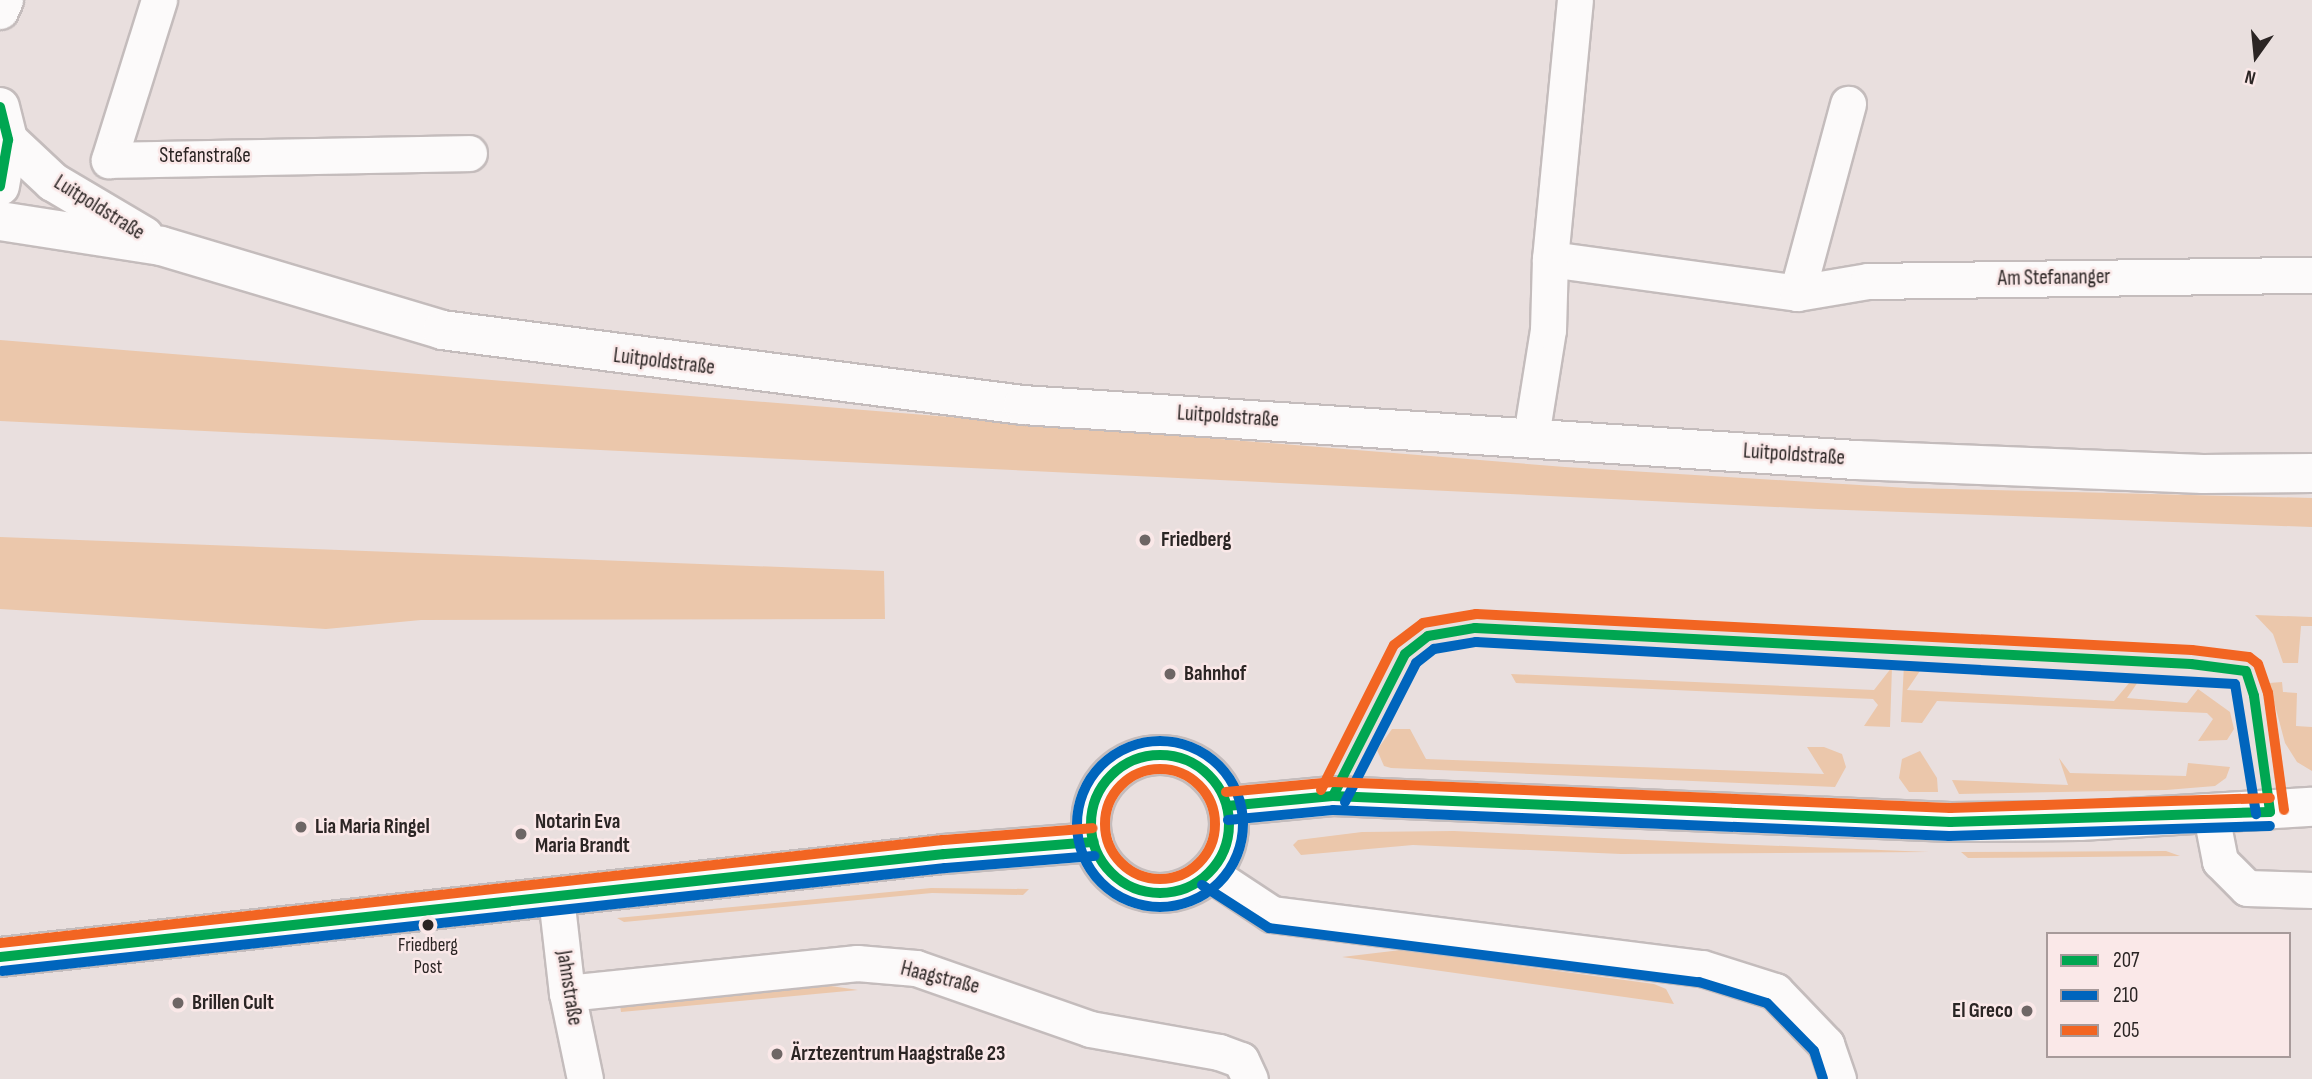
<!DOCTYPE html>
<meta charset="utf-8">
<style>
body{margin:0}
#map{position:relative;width:2312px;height:1079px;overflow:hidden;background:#e9dfde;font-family:"Sofia Sans Condensed",sans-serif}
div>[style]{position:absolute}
.green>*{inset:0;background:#ebc7ab}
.roads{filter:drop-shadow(2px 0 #c4bcbc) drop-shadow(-2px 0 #c4bcbc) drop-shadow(0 2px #c4bcbc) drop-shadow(0 -2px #c4bcbc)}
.minor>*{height:35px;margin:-17.5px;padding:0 17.5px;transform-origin:17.5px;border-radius:17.5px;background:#fcfafa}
.tertiary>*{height:38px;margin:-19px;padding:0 19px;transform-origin:19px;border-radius:19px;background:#fcfafa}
.tertiary>.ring{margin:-19px;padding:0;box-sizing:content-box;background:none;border:38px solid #fcfafa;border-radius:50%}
.secondary>*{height:38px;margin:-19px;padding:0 19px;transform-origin:19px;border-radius:19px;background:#fcfafa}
.bus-1>*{height:10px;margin:-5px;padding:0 5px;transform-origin:5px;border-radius:5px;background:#00a651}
.bus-1>.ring{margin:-5px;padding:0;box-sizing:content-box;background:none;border:10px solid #00a651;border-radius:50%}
.bus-2>*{height:10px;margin:-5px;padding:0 5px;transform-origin:5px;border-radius:5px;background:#0065bd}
.bus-2>.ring{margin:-5px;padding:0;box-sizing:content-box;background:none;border:10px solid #0065bd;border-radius:50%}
.bus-3>*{height:10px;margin:-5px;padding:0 5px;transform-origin:5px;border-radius:5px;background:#f26522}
.bus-3>.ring{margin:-5px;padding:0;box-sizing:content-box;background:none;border:10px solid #f26522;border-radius:50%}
.dots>*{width:19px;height:19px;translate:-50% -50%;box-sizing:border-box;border:4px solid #fae8e8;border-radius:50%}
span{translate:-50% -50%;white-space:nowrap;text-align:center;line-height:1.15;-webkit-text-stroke:5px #fae8e8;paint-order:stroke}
.bus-label{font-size:19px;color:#2b2524}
.street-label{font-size:21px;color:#2b2524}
.poi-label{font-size:21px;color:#2b2524;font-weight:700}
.left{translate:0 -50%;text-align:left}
.right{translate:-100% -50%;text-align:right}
.legend{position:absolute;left:2046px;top:932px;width:245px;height:126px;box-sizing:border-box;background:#fae8e8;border:2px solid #a79a9a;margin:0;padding:9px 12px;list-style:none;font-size:21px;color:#2b2524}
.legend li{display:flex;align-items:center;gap:14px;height:35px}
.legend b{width:35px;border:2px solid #a79a9a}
.north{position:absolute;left:2221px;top:21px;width:70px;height:70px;-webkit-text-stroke:5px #fae8e8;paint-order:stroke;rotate:195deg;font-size:19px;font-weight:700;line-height:28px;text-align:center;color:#2b2524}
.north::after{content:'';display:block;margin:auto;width:24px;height:32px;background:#2b2524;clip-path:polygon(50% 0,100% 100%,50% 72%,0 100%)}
</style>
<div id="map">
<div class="green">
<div style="clip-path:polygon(0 340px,1565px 467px,1908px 488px,2312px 498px,2312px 527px,1818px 509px,0 421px)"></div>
<div style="clip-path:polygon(0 537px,884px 571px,885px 619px,421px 620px,326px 629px,0 609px)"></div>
<div style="clip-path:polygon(2255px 615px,2312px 617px,2312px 626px,2301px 626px,2298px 663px,2283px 663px,2273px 634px)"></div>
<div style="clip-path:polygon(1904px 664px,1924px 665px,1907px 690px,2114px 701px,2135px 676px,2142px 676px,2127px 698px,2187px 703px,2198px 689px,2230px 712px,2234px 729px,2227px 740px,2198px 741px,2213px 719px,2207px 713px,1937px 701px,1922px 723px,1901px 722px)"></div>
<div style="clip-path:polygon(1892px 667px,1890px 727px,1864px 726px,1878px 705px,1873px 699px,1516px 683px,1511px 674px,1874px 690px)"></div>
<div style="clip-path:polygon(2282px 682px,2283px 692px,2297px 693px,2296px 726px,2312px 727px,2312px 771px,2297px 762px,2285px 743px,2269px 683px)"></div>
<div style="clip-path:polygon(1392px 729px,1410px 729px,1426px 759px,1824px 774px,1807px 747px,1824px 747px,1842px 754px,1846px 767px,1835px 787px,1391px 768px,1384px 766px,1377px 750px)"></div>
<div style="clip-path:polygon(1920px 751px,1937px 778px,1938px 792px,1909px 792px,1899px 778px,1902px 759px)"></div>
<div style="clip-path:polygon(2059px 758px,2070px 773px,2186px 776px,2188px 763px,2230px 767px,2226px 778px,2215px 786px,2166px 790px,1959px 794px,1952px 780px,2068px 785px)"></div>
<div style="clip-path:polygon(1454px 831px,1732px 844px,1929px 852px,1621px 854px,1413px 845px,1301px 855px,1293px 845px,1298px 840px,1362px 832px)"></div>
<div style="clip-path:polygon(2166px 851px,2180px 856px,1968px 858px,1961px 852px)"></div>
<div style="clip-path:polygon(931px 888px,1029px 889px,1023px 895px,932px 893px,624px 922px,617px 918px)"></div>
<div style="clip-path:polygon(1401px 950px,1654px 984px,1666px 989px,1674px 1004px,1342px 957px)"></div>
<div style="clip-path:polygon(831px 986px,858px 990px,621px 1012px,620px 1005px)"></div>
</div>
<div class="roads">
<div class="minor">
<div style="left:159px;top:0;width:168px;rotate:107.4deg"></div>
<div style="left:109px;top:160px;width:360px;rotate:-1.1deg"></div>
<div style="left:0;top:11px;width:12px;rotate:-66deg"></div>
<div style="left:1550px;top:259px;width:249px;rotate:7.8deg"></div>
<div style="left:1797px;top:293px;width:196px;rotate:-74.9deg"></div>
<div style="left:1797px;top:293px;width:72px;rotate:-9.6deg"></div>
<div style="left:1868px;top:281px;width:444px;rotate:-0.8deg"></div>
<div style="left:1531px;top:436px;width:107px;rotate:-80.9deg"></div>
<div style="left:1548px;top:330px;width:71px;rotate:-88.4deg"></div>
<div style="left:1550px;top:259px;width:260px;rotate:-84.5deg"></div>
<div style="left:2211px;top:815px;width:47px;rotate:78.9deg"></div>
<div style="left:2220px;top:861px;width:38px;rotate:45deg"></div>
<div style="left:2247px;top:888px;width:65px;rotate:1.8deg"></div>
<div style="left:1210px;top:873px;width:74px;rotate:33.5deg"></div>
<div style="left:1272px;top:914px;width:433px;rotate:7.2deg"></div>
<div style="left:1702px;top:968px;width:77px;rotate:17.5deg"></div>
<div style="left:1775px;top:991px;width:74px;rotate:46.1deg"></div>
<div style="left:1826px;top:1044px;width:37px;rotate:71deg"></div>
<div style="left:556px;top:897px;width:97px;rotate:83.5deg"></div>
<div style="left:567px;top:993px;width:88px;rotate:78.2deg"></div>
<div style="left:567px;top:993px;width:292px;rotate:-5.9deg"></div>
<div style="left:857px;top:963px;width:59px;rotate:4.8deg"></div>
<div style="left:916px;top:968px;width:184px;rotate:19.3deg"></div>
<div style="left:1090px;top:1029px;width:131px;rotate:10.1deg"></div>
<div style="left:1219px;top:1052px;width:23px;rotate:20deg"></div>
<div style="left:1241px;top:1060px;width:21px;rotate:65deg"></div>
</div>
<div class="tertiary">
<div style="left:8px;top:140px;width:62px;rotate:43deg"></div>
<div style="left:53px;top:182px;width:106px;rotate:30.7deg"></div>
<div style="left:0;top:221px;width:163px;rotate:8.8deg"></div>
<div style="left:161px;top:246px;width:293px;rotate:16.6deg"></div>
<div style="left:442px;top:330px;width:586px;rotate:7.36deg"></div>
<div style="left:1023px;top:405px;width:835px;rotate:3.78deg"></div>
<div style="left:1856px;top:460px;width:347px;rotate:2.3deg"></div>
<div style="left:2203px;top:474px;width:109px;rotate:-0.5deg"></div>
<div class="ring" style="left:1091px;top:755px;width:100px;height:100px"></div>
<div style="left:1227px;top:806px;width:106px;rotate:-5.4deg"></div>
<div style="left:1333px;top:796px;width:618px;rotate:2.41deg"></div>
<div style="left:1950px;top:822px;width:130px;rotate:-0.4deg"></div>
<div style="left:2080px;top:821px;width:232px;rotate:-3.5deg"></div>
<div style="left:0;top:957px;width:950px;rotate:-6.23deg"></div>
<div style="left:944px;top:854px;width:150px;rotate:-4.6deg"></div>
</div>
<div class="secondary">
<div style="left:0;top:107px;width:34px;rotate:76deg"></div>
<div style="left:8px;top:140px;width:47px;rotate:99.9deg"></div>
</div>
</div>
<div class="bus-1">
<div style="left:0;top:107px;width:34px;rotate:76deg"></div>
<div style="left:8px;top:140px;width:47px;rotate:99.9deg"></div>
<div class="ring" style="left:1091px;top:755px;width:128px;height:128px"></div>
<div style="left:1333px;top:796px;width:159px;rotate:-63.1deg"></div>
<div style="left:1405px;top:654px;width:29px;rotate:-38deg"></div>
<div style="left:1428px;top:636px;width:48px;rotate:-9.7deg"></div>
<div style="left:1475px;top:628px;width:717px;rotate:2.88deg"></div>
<div style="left:2191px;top:664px;width:55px;rotate:7.3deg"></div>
<div style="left:2246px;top:671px;width:26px;rotate:72deg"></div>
<div style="left:2254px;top:696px;width:117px;rotate:82.1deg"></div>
<div style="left:1227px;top:806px;width:106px;rotate:-5.4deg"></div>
<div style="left:1333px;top:796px;width:618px;rotate:2.41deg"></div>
<div style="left:1950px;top:822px;width:320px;rotate:-1.8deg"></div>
<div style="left:0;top:957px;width:950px;rotate:-6.23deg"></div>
<div style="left:944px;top:854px;width:150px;rotate:-4.6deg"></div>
</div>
<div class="bus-2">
<div class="ring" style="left:1077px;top:741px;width:156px;height:156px"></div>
<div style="left:1345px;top:802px;width:156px;rotate:-62.9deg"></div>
<div style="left:1416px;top:663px;width:23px;rotate:-38deg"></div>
<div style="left:1434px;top:649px;width:43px;rotate:-9.5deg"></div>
<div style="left:1476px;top:642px;width:760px;rotate:3.17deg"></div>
<div style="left:2235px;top:684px;width:132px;rotate:80.8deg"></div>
<div style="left:1228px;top:820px;width:105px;rotate:-5.4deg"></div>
<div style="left:1333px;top:810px;width:617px;rotate:2.42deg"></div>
<div style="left:1949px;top:836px;width:321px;rotate:-1.8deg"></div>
<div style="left:1202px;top:885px;width:80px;rotate:32.7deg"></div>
<div style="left:1269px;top:928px;width:433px;rotate:7.2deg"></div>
<div style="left:1699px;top:982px;width:71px;rotate:17.2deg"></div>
<div style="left:1767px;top:1003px;width:67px;rotate:45.6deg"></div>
<div style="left:1814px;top:1051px;width:29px;rotate:72deg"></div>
<div style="left:2px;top:971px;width:949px;rotate:-6.23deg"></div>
<div style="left:945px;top:868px;width:150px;rotate:-4.6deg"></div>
</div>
<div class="bus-3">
<div class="ring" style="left:1105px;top:769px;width:100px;height:100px"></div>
<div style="left:1321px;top:790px;width:162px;rotate:-63.3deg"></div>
<div style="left:1394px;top:645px;width:36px;rotate:-37deg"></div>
<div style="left:1423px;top:623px;width:54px;rotate:-9.6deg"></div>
<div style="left:1476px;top:614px;width:717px;rotate:2.88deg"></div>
<div style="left:2192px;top:650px;width:57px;rotate:7deg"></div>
<div style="left:2249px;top:657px;width:11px;rotate:38deg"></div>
<div style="left:2258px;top:664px;width:31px;rotate:71deg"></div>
<div style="left:2268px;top:693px;width:118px;rotate:82.2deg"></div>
<div style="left:1226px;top:792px;width:108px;rotate:-5.3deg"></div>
<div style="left:1334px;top:782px;width:617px;rotate:2.42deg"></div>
<div style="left:1950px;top:808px;width:320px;rotate:-1.8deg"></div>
<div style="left:0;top:943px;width:948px;rotate:-6.24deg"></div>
<div style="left:942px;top:840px;width:151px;rotate:-4.5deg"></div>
</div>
<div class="dots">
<div style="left:1145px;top:540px;background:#6e6665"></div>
<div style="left:1170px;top:674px;background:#6e6665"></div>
<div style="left:301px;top:827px;background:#6e6665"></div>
<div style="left:521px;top:834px;background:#6e6665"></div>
<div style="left:428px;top:925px;background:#2b2524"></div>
<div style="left:178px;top:1003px;background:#6e6665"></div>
<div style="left:2027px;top:1011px;background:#6e6665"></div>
<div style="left:777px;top:1054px;background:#6e6665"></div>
</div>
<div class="bus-label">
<span style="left:428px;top:957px">Friedberg<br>Post</span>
</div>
<div class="street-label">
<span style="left:205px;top:156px">Stefanstraße</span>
<span style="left:99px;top:208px;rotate:32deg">Luitpoldstraße</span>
<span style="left:2054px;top:278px;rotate:-1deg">Am Stefananger</span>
<span style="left:664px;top:362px;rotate:7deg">Luitpoldstraße</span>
<span style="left:1228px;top:417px;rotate:4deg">Luitpoldstraße</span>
<span style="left:1794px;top:455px;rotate:4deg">Luitpoldstraße</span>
<span style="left:940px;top:978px;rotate:14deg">Haagstraße</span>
<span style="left:569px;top:988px;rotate:81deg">Jahnstraße</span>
</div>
<div class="poi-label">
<span class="left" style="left:1161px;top:540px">Friedberg</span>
<span class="left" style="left:1184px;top:674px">Bahnhof</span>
<span class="left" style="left:535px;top:834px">Notarin Eva<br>Maria Brandt</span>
<span class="left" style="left:315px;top:827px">Lia Maria Ringel</span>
<span class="left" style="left:192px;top:1003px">Brillen Cult</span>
<span class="right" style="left:2013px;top:1011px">El Greco</span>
<span class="left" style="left:791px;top:1054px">Ärztezentrum Haagstraße 23</span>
</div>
<ul class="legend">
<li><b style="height:9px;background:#00a651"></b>207</li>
<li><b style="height:9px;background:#0065bd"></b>210</li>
<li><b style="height:9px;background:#f26522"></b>205</li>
</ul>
<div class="north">N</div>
</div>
